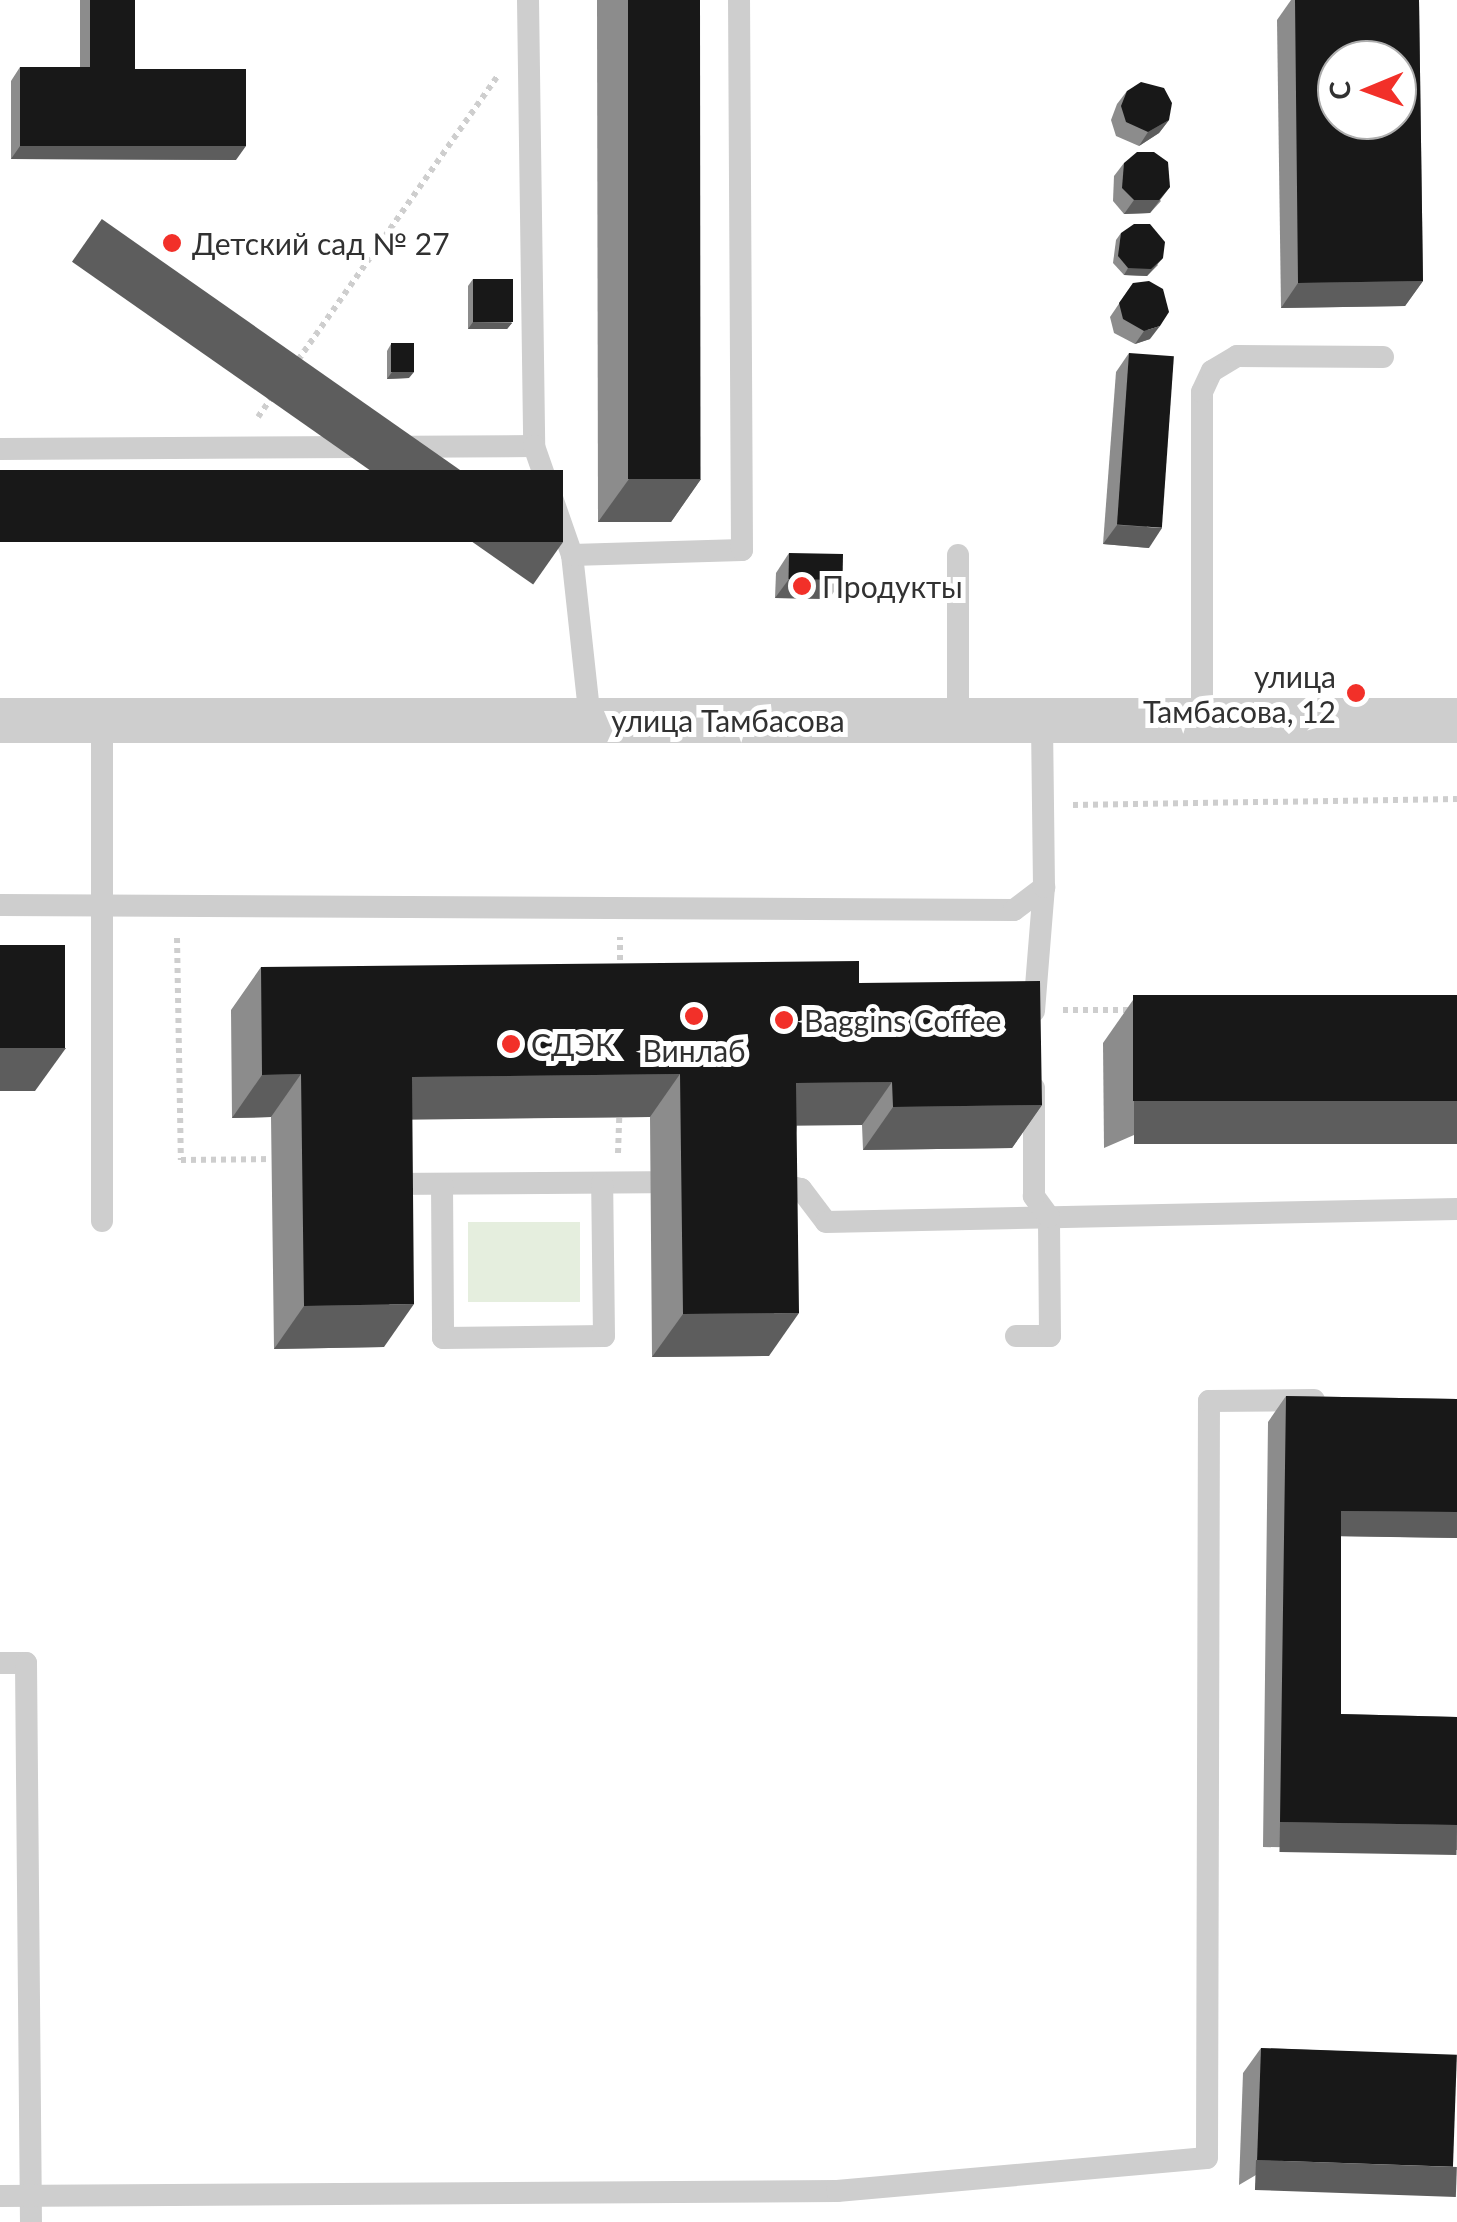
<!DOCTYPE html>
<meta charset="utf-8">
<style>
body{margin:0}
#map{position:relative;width:1457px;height:2222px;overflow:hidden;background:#fff;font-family:Lato,sans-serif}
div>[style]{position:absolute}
.green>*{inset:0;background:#e5eede;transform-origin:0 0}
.path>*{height:6px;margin-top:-3px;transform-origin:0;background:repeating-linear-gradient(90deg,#cecece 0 5px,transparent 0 10px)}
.service>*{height:22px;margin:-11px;padding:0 11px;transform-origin:11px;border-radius:11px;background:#cecece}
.minor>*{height:45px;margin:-22.5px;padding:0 22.5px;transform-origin:22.5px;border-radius:22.5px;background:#cecece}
.wall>*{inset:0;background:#8c8c8c}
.shaded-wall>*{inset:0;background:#5d5d5d;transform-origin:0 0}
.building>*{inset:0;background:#181818;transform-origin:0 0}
.dots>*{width:28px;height:28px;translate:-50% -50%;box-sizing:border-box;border:5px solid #fff;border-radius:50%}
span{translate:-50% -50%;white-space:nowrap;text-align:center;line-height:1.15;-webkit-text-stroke:10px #fff;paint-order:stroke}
.poi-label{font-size:30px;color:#313131}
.left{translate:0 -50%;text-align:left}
.right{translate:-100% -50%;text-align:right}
.street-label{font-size:30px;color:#313131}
.north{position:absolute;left:1317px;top:40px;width:100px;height:100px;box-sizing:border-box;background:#fff;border:2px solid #adadad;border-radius:50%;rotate:269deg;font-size:28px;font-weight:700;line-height:40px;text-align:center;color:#313131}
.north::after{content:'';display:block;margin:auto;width:35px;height:45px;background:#f23029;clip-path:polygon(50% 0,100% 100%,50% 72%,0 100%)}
</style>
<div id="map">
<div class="green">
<div style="left:580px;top:1222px;width:80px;height:112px;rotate:90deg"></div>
</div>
<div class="path">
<div style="left:258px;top:417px;width:417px;rotate:-54.9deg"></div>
<div style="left:1073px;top:805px;width:384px;rotate:-0.9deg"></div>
<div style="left:177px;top:938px;width:222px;rotate:89deg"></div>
<div style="left:181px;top:1160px;width:90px;rotate:-0.6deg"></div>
<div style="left:620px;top:970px;width:33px;rotate:-90deg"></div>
<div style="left:1063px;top:1010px;width:68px"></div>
<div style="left:618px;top:1153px;width:36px;rotate:-88deg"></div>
</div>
<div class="service">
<div style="left:528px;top:0;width:446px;rotate:89.2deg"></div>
<div style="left:0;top:449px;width:534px;rotate:-0.32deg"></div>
<div style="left:534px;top:446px;width:115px;rotate:70.8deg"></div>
<div style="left:958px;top:555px;width:165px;rotate:90deg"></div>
<div style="left:590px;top:720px;width:166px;rotate:-96.2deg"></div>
<div style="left:572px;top:555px;width:170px;rotate:-1.7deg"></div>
<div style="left:742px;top:550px;width:550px;rotate:-90.31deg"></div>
<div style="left:1202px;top:720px;width:328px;rotate:-90deg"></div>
<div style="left:1202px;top:392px;width:23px;rotate:-65deg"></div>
<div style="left:1212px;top:371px;width:29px;rotate:-31deg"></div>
<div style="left:1237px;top:356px;width:146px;rotate:0.4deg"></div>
<div style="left:0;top:905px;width:1014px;rotate:0.28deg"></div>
<div style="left:1014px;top:910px;width:38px;rotate:-37deg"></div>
<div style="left:1034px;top:1011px;width:124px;rotate:-85.4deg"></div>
<div style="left:1044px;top:887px;width:167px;rotate:-90.7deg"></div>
<div style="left:768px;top:1181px;width:34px;rotate:14deg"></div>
<div style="left:801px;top:1189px;width:41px;rotate:52.9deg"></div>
<div style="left:826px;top:1222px;width:631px;rotate:-1.18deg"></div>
<div style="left:386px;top:1184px;width:264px;rotate:-0.4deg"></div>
<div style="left:442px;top:1184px;width:154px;rotate:89.6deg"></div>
<div style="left:443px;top:1338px;width:161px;rotate:-0.7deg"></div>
<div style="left:604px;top:1336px;width:153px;rotate:-90.7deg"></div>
<div style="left:102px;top:1221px;width:500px;rotate:-90deg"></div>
<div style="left:1016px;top:1336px;width:34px"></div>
<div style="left:1050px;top:1336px;width:119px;rotate:-90.5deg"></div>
<div style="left:1049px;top:1217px;width:26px;rotate:-126deg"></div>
<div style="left:1034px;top:1196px;width:108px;rotate:-90deg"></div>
<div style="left:0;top:1663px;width:26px"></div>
<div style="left:26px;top:1663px;width:559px;rotate:89.49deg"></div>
<div style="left:0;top:2196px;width:837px;rotate:-0.34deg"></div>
<div style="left:837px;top:2191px;width:371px;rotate:-5.1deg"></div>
<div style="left:1207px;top:2158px;width:757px;rotate:-89.85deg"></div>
<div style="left:1209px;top:1401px;width:105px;rotate:-0.5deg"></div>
</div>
<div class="minor">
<div style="left:0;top:720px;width:1457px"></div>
</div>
<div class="wall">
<div style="clip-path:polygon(80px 0,135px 0,135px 69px,236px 160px,11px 159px,11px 81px,20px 67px,80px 67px)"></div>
<div style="clip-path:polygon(597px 0,700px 0,701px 479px,671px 522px,598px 522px)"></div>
<div style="clip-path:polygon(1291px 0,1419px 0,1423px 281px,1405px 306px,1281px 308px,1277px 20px)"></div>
<div style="clip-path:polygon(1127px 91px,1169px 120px,1159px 133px,1139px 146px,1116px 136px,1111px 120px,1117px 104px)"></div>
<div style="clip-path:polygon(1124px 163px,1161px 201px,1150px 213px,1124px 214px,1113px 201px,1114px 176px)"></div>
<div style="clip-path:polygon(1121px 233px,1158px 265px,1147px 276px,1124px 275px,1113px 263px,1116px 240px)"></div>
<div style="clip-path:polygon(473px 279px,512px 323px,507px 329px,468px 329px,468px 286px)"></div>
<div style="clip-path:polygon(1133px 283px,1150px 339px,1135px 344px,1114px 333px,1110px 317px)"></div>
<div style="clip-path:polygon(391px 344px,409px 378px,387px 379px,387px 351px)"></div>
<div style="clip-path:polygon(1129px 353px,1149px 548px,1103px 544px,1116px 372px)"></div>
<div style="clip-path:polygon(789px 553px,829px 599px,775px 598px,776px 573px)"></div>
<div style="clip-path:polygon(261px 967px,859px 983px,1042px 1105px,1012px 1148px,863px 1150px,862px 1125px,797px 1125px,769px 1356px,652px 1357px,650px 1117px,412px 1119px,384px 1347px,274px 1349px,271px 1117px,232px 1118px,231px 1010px)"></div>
<div style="clip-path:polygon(1457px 995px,1104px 1148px,1103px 1043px,1133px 1000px)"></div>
<div style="clip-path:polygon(1286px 1396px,1457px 1399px,1457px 1538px,1341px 1536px,1341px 1714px,1457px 1717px,1457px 1850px,1263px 1847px,1268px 1422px)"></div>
<div style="clip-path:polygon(1261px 2048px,1457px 2056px,1239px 2185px,1243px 2073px)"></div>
</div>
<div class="shaded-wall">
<div style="clip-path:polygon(1169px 120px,1159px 133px,1139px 146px,1148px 132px)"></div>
<div style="clip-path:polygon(20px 146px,246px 146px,236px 160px,11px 159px)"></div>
<div style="clip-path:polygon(1170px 187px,1150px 213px,1124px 214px,1134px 200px)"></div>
<div style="clip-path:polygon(1163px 258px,1147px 276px,1124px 275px,1128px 268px)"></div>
<div style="clip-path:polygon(1423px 281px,1405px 306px,1281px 308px,1298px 283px)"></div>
<div style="clip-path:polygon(473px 322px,512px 323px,507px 329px,468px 329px)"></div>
<div style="clip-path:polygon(1160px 326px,1150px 339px,1135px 344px,1144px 331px)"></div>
<div style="clip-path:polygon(392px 372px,414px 372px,409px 378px,387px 379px)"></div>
<div style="clip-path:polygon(629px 479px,701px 479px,671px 522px,598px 522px)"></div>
<div style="clip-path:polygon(1117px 525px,1162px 528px,1149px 548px,1103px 544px)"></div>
<div style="left:563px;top:542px;width:52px;height:563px;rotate:125deg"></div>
<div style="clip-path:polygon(789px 579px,843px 579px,829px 599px,775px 598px)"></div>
<div style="clip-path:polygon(0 1048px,66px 1048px,35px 1091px,0 1091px)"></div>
<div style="clip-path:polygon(301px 1074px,271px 1117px,232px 1118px,262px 1075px)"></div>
<div style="clip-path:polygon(680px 1074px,650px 1117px,382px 1120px,412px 1077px)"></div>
<div style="clip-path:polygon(892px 1082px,862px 1125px,766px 1126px,796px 1083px)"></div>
<div style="left:1457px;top:1101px;width:43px;height:323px;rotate:90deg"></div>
<div style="clip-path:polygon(1042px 1105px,1012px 1148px,863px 1150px,893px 1107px)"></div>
<div style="clip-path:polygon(414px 1304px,384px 1347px,274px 1349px,304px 1306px)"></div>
<div style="clip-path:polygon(799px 1313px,769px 1356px,652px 1357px,683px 1314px)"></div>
<div style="clip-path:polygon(1341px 1511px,1457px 1512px,1457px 1538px,1324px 1536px)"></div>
<div style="left:1280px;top:1822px;width:177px;height:30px;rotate:1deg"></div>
<div style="left:1256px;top:2160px;width:201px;height:30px;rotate:2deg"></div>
</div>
<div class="building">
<div style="clip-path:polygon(90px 0,135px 0,135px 69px,246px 69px,246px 146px,20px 146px,20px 67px,90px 67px)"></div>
<div style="left:628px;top:0;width:72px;height:479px"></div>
<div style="clip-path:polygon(evenodd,1295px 0,1419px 0,1423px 281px,1298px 283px,1295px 0,1337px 60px,1397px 60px,1397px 120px,1337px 120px,1337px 60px)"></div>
<div style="clip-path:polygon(1141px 82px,1164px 88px,1172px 103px,1169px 120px,1148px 132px,1126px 122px,1121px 106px,1127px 91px)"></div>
<div style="clip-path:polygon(1137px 152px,1154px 152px,1168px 162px,1170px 187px,1159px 200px,1134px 200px,1122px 188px,1124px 163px)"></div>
<div style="clip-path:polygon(1134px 224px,1150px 224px,1165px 242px,1163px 258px,1151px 269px,1128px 268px,1118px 256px,1121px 233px)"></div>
<div style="left:473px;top:279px;width:40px;height:43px"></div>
<div style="clip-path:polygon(1149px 281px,1163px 289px,1169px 312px,1160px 326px,1144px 331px,1123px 319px,1119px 303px,1133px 283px)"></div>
<div style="left:414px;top:343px;width:29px;height:23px;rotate:90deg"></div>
<div style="left:1129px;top:353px;width:45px;height:172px;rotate:4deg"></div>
<div style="left:563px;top:470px;width:72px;height:563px;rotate:90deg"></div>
<div style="left:789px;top:553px;width:54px;height:26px;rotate:1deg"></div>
<div style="left:0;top:945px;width:65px;height:103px"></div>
<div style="clip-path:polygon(859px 961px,859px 983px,1040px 981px,1042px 1105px,893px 1107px,892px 1082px,796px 1083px,799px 1313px,683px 1314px,680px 1074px,412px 1077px,414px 1304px,304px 1306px,301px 1074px,262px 1075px,261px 967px)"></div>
<div style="left:1457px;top:995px;width:106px;height:324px;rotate:90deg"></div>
<div style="clip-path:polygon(1286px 1396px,1457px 1399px,1457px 1512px,1341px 1511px,1341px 1714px,1457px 1717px,1457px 1825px,1280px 1822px)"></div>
<div style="left:1261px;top:2048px;width:196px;height:112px;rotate:2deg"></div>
</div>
<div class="dots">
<div style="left:172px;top:243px;background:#f23029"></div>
<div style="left:802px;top:586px;background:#f23029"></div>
<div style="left:1356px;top:693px;background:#f23029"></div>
<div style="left:694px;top:1016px;background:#f23029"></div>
<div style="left:784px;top:1020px;background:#f23029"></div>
<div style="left:511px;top:1044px;background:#f23029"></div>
</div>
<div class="poi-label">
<span class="left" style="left:192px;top:243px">Детский сад № 27</span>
<span class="left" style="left:822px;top:586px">Продукты</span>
<span class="right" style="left:1336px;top:693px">улица<br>Тамбасова, 12</span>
<span class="left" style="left:804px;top:1020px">Baggins Coffee</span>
<span class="left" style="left:531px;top:1044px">СДЭК</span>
<span style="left:694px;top:1050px">Винлаб</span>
</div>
<div class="street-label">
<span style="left:728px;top:720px">улица Тамбасова</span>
</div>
<div class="north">С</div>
</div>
